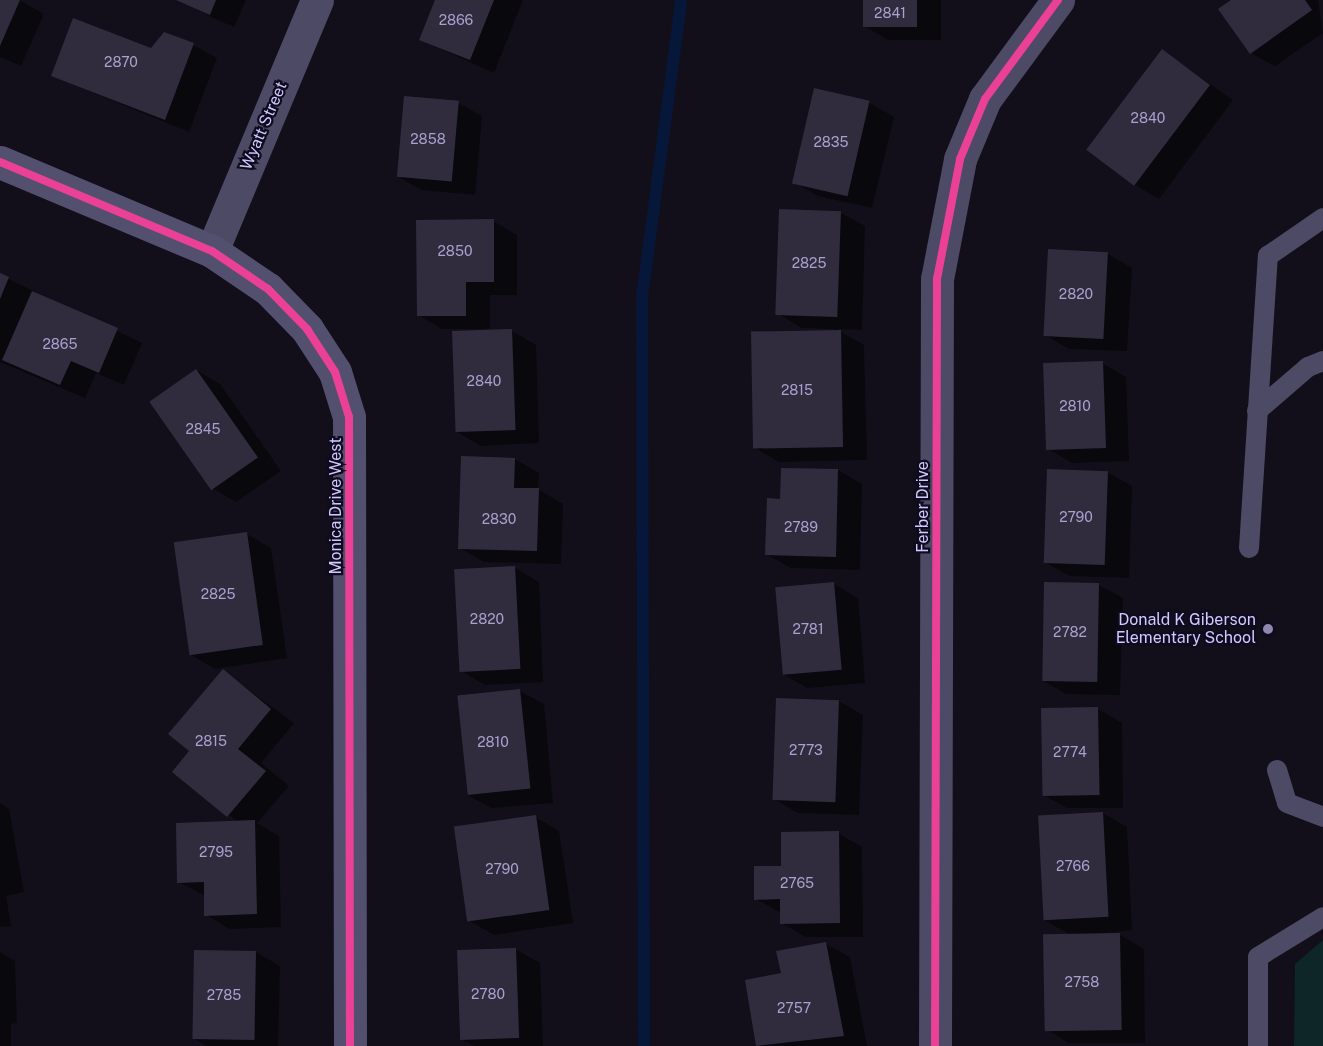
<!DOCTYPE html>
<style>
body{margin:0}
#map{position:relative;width:1323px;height:1046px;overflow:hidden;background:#120f1a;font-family:"Public Sans",sans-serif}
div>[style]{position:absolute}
.green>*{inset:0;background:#0e2627}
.shadow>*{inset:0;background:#0007}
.stream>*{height:12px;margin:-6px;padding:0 6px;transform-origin:6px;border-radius:6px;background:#07173a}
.building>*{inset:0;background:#302c3e;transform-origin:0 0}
.lane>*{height:20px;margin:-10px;padding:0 10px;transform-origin:10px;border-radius:10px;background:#4c4a64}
.street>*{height:33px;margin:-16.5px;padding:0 16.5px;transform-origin:16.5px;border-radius:16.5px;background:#4c4a64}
.secondary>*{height:33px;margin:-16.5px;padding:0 16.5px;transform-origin:16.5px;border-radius:16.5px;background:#53506f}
.cycleway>*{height:8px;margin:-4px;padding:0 4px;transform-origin:4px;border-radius:4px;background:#ea4096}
.dots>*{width:16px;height:16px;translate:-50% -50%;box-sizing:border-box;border:3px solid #0f0b1f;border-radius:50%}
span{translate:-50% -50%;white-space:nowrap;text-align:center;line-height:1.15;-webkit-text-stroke:4.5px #0f0b1f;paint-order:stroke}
.number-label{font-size:14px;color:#a9a2cf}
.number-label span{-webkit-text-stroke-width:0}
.street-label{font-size:16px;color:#d1c9ff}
.poi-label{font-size:16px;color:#d1c9ff}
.right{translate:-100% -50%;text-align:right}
</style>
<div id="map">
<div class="green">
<div style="clip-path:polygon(1323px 940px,1323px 1046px,1294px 1046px,1295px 964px)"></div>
</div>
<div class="shadow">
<div style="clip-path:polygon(0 0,19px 0,44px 14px,21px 66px,0 57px)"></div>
<div style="clip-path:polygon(171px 0,216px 19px,180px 0,246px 0,234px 27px)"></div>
<div style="clip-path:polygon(436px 0,523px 0,494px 73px,421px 40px)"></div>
<div style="clip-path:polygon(864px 0,941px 0,941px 40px,888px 40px,864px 26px)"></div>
<div style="clip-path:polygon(1234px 0,1318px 0,1323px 33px,1275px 66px,1251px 53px)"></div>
<div style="clip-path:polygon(193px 45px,217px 58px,189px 132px,53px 76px)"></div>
<div style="clip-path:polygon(1162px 51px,1233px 100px,1159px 199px,1135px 185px)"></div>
<div style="clip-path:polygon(815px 90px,870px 103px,894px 117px,872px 208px,818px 196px,794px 182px)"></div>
<div style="clip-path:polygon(458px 103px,482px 116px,475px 195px,422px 190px,398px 177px)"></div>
<div style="clip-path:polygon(841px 213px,865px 226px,862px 330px,836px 329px,864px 345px,867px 460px,779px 462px,755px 448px,834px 329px,802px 328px,778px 314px)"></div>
<div style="clip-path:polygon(493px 221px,517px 235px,517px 295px,490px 295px,490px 329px,442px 329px,418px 315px)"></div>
<div style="clip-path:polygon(1108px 254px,1132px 268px,1127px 351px,1069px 349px,1045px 335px)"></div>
<div style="clip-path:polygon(0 275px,142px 343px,124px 385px,96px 373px,85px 398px,0 362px)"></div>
<div style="clip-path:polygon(512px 331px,536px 345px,539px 443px,481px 446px,457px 432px)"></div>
<div style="clip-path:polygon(1102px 363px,1126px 377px,1129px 461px,1072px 463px,1048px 449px)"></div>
<div style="clip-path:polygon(196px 370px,220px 384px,281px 471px,236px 502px,212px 488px)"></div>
<div style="clip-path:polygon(515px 459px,539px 473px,538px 489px,563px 504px,561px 564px,484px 562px,460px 548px)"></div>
<div style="clip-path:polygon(783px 469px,838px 470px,862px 484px,860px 570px,791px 568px,766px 554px,782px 500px)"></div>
<div style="clip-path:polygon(1107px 472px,1132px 486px,1129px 578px,1070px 576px,1046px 563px)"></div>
<div style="clip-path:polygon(247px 534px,271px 548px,287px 658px,215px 669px,191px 655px)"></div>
<div style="clip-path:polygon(515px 568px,539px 582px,543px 682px,485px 685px,461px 671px)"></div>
<div style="clip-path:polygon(834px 584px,858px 598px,865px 683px,807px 688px,783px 674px)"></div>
<div style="clip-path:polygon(1099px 585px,1123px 598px,1120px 695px,1066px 694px,1042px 680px)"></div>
<div style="clip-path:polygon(223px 671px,294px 723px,261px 763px,289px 786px,257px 823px,279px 836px,281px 927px,230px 929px,206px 915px,205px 896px,179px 882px,238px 822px,174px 771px,191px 751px)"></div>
<div style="clip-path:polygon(520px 691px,544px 704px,553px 803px,492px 808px,467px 795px)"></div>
<div style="clip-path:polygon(839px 701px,863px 715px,859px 815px,798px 813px,774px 799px)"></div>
<div style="clip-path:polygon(1098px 709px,1122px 723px,1123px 808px,1067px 808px,1043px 795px)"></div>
<div style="clip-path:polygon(0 803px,9px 809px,24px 892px,6px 896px,11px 926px,0 927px)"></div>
<div style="clip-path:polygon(1103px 813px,1127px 827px,1132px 930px,1088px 935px,1120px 935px,1144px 949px,1145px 1043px,1069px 1043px,1045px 1029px,1071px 935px,1044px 920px)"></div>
<div style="clip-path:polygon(535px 817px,559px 831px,573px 923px,494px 935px,470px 921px)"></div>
<div style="clip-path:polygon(838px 833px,862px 847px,863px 937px,806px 937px,781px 923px,781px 913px,756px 899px,783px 867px)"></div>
<div style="clip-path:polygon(826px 944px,850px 957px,867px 1046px,758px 1046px,747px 981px,782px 974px)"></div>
<div style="clip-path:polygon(515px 949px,540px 963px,543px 1046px,474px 1046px,461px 1039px)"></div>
<div style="clip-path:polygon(0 952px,15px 961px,17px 1023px,11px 1024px,11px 1046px,0 1046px)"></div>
<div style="clip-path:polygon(256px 952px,280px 966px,278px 1046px,207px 1046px,193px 1038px)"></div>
</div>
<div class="stream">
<div style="left:644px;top:1046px;width:748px;rotate:-90.15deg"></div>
<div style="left:642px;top:298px;width:301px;rotate:-82.5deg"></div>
</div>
<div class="building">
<div style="clip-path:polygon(0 0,20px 0,0 46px)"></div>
<div style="clip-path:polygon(176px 0,216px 0,210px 15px)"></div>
<div style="clip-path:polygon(435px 0,494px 0,470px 60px,419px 40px)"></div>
<div style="left:863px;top:0;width:54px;height:27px"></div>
<div style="clip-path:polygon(1231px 0,1305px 0,1312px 10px,1250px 54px,1218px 9px)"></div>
<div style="clip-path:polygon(73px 18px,151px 48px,164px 32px,194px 43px,165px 120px,51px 76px)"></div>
<div style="left:1162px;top:49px;width:60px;height:126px;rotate:37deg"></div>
<div style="left:814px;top:88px;width:57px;height:98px;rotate:13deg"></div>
<div style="left:404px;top:96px;width:55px;height:81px;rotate:5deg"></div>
<div style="left:779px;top:209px;width:62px;height:106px;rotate:2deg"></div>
<div style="clip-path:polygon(494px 219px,494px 282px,466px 282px,466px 316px,417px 316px,416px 220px)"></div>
<div style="left:1048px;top:249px;width:60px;height:87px;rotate:3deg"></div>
<div style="clip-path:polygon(0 273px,9px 277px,0 299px)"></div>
<div style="clip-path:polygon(32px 291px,118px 328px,99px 373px,71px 361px,60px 385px,2px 360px)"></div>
<div style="left:512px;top:329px;width:101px;height:60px;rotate:88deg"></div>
<div style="left:841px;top:330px;width:117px;height:90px;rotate:89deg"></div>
<div style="left:1103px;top:361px;width:87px;height:60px;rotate:88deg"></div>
<div style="left:196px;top:369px;width:108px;height:57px;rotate:55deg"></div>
<div style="clip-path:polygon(461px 456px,515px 458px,514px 488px,539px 488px,537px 551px,458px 549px)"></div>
<div style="clip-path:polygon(781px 468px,838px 469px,836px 557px,765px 555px,767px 498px,780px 499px)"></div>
<div style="left:1047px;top:469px;width:61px;height:94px;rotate:2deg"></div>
<div style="left:247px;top:532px;width:114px;height:74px;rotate:82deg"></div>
<div style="left:515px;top:566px;width:103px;height:61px;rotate:87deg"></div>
<div style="left:834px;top:582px;width:88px;height:59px;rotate:85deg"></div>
<div style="left:1044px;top:582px;width:55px;height:99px;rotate:1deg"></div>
<div style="clip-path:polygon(223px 669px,271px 709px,238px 749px,266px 771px,227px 817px,172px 772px,189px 751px,168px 734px)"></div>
<div style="left:520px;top:689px;width:100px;height:63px;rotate:84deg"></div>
<div style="left:776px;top:698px;width:63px;height:102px;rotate:2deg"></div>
<div style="left:1098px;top:707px;width:88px;height:57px;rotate:89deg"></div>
<div style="left:1103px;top:812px;width:105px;height:65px;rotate:87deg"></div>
<div style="left:536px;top:815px;width:96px;height:83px;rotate:82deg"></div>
<div style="clip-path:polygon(255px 820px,257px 914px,204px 916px,204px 882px,177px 883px,176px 823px)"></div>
<div style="clip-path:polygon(839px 831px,840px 923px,780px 924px,780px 899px,754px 900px,754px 866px,781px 866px,781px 832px)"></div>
<div style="left:1120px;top:933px;width:97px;height:77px;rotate:89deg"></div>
<div style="clip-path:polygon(826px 942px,844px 1036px,756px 1046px,745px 980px,781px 973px,776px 951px)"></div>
<div style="left:516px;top:948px;width:90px;height:59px;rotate:88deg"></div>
<div style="left:194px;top:950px;width:62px;height:89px;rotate:1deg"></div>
</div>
<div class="lane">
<div style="left:1257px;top:411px;width:67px;rotate:-40.8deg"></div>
<div style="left:1308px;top:367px;width:16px;rotate:-22deg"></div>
<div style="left:1249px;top:548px;width:293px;rotate:-86.3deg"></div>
<div style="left:1268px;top:256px;width:67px;rotate:-34.6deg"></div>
<div style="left:1277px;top:770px;width:34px;rotate:73deg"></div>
<div style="left:1287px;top:803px;width:39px;rotate:21deg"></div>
<div style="left:1258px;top:1046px;width:89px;rotate:-90deg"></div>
<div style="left:1258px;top:957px;width:76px;rotate:-31.6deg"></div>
</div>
<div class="street">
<div style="left:212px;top:251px;width:272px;rotate:-67.3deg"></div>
<div style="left:935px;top:1046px;width:767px;rotate:-89.85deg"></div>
<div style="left:937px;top:279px;width:122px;rotate:-79.1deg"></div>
<div style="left:960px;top:159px;width:65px;rotate:-67.4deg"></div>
<div style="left:985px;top:99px;width:123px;rotate:-53.6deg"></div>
</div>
<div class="secondary">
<div style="left:0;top:162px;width:230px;rotate:22.8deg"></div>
<div style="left:212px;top:251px;width:68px;rotate:34.2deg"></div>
<div style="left:268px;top:289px;width:56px;rotate:45.7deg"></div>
<div style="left:307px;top:329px;width:51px;rotate:56.9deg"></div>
<div style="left:335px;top:372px;width:47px;rotate:72.7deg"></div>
<div style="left:349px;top:417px;width:629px;rotate:89.91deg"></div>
</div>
<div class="cycleway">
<div style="left:0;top:162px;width:230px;rotate:22.8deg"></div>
<div style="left:212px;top:251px;width:68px;rotate:34.2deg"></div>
<div style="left:268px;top:289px;width:56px;rotate:45.7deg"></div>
<div style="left:307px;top:329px;width:51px;rotate:56.9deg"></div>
<div style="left:335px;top:372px;width:47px;rotate:72.7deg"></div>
<div style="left:349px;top:417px;width:629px;rotate:89.91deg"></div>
<div style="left:935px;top:1046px;width:767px;rotate:-89.85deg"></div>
<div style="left:937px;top:279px;width:122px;rotate:-79.1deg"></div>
<div style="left:960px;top:159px;width:65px;rotate:-67.4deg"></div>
<div style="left:985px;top:99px;width:123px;rotate:-53.6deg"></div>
</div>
<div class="dots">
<div style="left:1268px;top:629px;background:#8e88af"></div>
</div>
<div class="number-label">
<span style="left:890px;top:13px">2841</span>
<span style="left:456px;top:20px">2866</span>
<span style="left:121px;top:62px">2870</span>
<span style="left:1148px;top:118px">2840</span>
<span style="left:428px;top:139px">2858</span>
<span style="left:831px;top:142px">2835</span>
<span style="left:455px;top:251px">2850</span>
<span style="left:809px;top:263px">2825</span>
<span style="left:1076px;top:294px">2820</span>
<span style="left:60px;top:344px">2865</span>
<span style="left:484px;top:381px">2840</span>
<span style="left:797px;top:390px">2815</span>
<span style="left:1075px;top:406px">2810</span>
<span style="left:203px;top:429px">2845</span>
<span style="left:1076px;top:517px">2790</span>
<span style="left:499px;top:519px">2830</span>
<span style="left:801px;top:527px">2789</span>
<span style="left:218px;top:594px">2825</span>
<span style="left:487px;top:619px">2820</span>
<span style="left:808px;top:629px">2781</span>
<span style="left:1070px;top:632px">2782</span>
<span style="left:211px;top:741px">2815</span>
<span style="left:493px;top:742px">2810</span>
<span style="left:806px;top:750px">2773</span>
<span style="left:1070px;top:752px">2774</span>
<span style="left:216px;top:852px">2795</span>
<span style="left:1073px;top:866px">2766</span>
<span style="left:502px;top:869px">2790</span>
<span style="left:797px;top:883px">2765</span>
<span style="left:1082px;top:982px">2758</span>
<span style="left:488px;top:994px">2780</span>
<span style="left:224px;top:995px">2785</span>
<span style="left:794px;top:1008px">2757</span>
</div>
<div class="street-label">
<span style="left:264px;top:126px;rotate:-67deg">Wyatt Street</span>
<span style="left:336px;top:506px;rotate:-90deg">Monica Drive West</span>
<span style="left:923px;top:507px;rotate:-90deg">Ferber Drive</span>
</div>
<div class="poi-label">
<span class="right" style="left:1256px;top:629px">Donald K Giberson<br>Elementary School</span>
</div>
</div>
